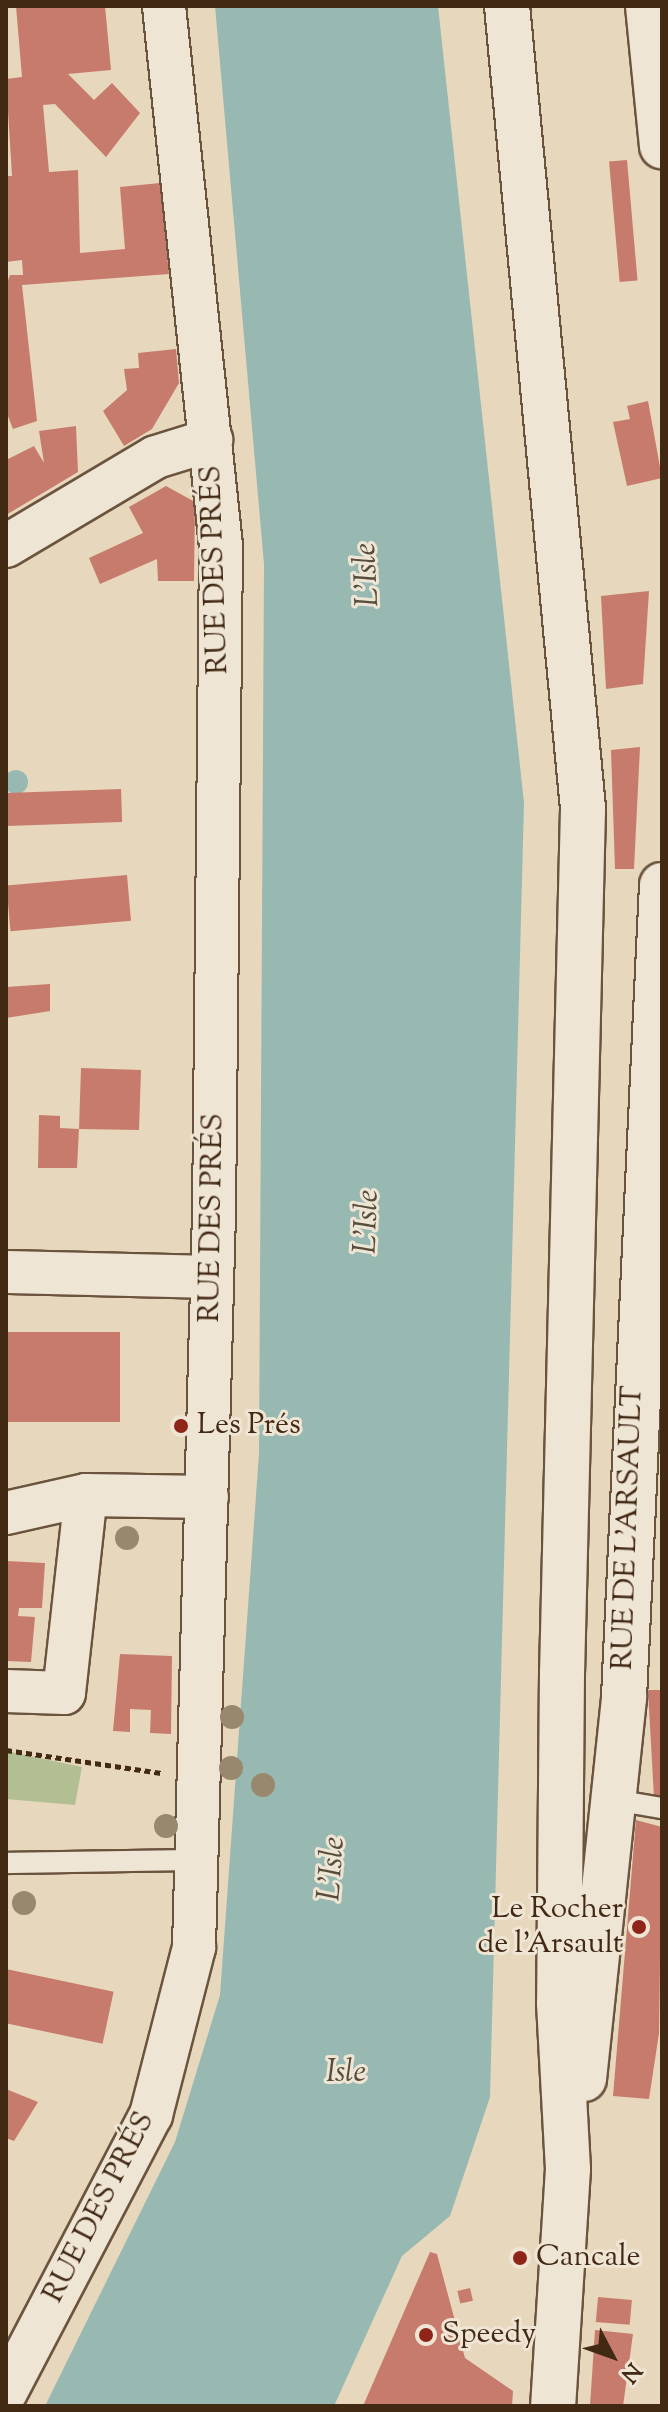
<!DOCTYPE html>
<meta charset="utf-8">
<style>
body{margin:0}
#map{position:relative;width:668px;height:2412px;overflow:hidden;background:#e7d7bd;font-family:"Sorts Mill Goudy",serif}
div>[style]{position:absolute}
.green>*{inset:0;background:#b2bf93}
.water>*{inset:0;background:#97b9b2}
.round{border-radius:50%}
.building>*{inset:0;background:#c77b6c;transform-origin:0 0}
.path>*{height:5px;margin-top:-2.5px;transform-origin:0;background:repeating-linear-gradient(90deg,#422914 0 6px,transparent 0 10px)}
.roads{filter:drop-shadow(2px 0 #6b543e) drop-shadow(-2px 0 #6b543e) drop-shadow(0 2px #6b543e) drop-shadow(0 -2px #6b543e)}
.lane>*{height:20px;margin:-10px;padding:0 10px;transform-origin:10px;border-radius:10px;background:#efe5d4}
.street>*{height:42px;margin:-21px;padding:0 21px;transform-origin:21px;border-radius:21px;background:#efe5d4}
.secondary>*{height:44px;margin:-22px;padding:0 22px;transform-origin:22px;border-radius:22px;background:#efe5d4}
.trees>*{width:24px;height:24px;margin:-12px;border-radius:50%;background:#98886e}
.dots>*{width:22px;height:22px;translate:-50% -50%;box-sizing:border-box;border:4px solid #efe5d4;border-radius:50%}
span{translate:-50% -50%;white-space:nowrap;text-align:center;line-height:1.15;-webkit-text-stroke:6px #efe5d4;paint-order:stroke}
.street-label{font-size:30px;color:#422914}
.poi-label{font-size:30px;color:#422914}
.left{translate:0 -50%;text-align:left}
.right{translate:-100% -50%;text-align:right}
.water-label{font-size:32px;color:#574d3c;font-style:italic}
.frame{position:absolute;inset:0;border:8px solid #422914;pointer-events:none}
.north{position:absolute;left:572px;top:2316px;width:80px;height:80px;-webkit-text-stroke:6px #efe5d4;paint-order:stroke;rotate:131deg;font-size:22px;font-weight:700;line-height:32px;text-align:center;color:#422914}
.north::after{content:'';display:block;margin:auto;width:28px;height:36px;background:#422914;clip-path:polygon(50% 0,100% 100%,50% 72%,0 100%)}
</style>
<div id="map">
<div class="green">
<div style="clip-path:polygon(6px 1751px,82px 1767px,75px 1805px,6px 1799px)"></div>
</div>
<div class="water">
<div style="clip-path:polygon(215px 6px,438px 6px,524px 803px,490px 2097px,450px 2216px,402px 2256px,334px 2406px,45px 2406px,175px 2142px,220px 1995px,259px 1454px,264px 564px)"></div>
<div class="round" style="left:4px;top:770px;width:24px;height:24px"></div>
</div>
<div class="building">
<div style="clip-path:polygon(16px 6px,105px 6px,111px 70px,68px 74px,94px 100px,112px 83px,140px 113px,106px 157px,55px 104px,43px 105px,49px 172px,78px 170px,80px 253px,125px 249px,120px 187px,160px 183px,169px 274px,22px 285px,37px 421px,13px 429px,6px 411px,6px 286px,10px 275px,23px 275px,22px 260px,6px 262px,6px 176px,12px 176px,6px 79px,22px 77px)"></div>
<div style="left:627px;top:160px;width:121px;height:18px;rotate:85deg"></div>
<div style="clip-path:polygon(176px 349px,179px 383px,152px 429px,124px 446px,103px 411px,127px 390px,124px 369px,139px 368px,138px 353px)"></div>
<div style="clip-path:polygon(648px 401px,662px 478px,627px 486px,613px 422px,630px 419px,627px 406px)"></div>
<div style="clip-path:polygon(76px 426px,78px 472px,6px 515px,6px 460px,34px 446px,44px 463px,39px 431px)"></div>
<div style="clip-path:polygon(166px 486px,195px 502px,194px 581px,158px 581px,157px 559px,100px 584px,89px 558px,143px 533px,129px 507px)"></div>
<div style="clip-path:polygon(649px 591px,643px 684px,606px 689px,601px 596px)"></div>
<div style="clip-path:polygon(640px 747px,634px 869px,615px 869px,611px 750px)"></div>
<div style="left:121px;top:789px;width:33px;height:115px;rotate:88deg"></div>
<div style="left:127px;top:875px;width:46px;height:121px;rotate:85deg"></div>
<div style="clip-path:polygon(50px 984px,50px 1011px,6px 1018px,6px 987px)"></div>
<div style="clip-path:polygon(81px 1068px,141px 1070px,139px 1130px,79px 1129px,77px 1168px,38px 1168px,39px 1115px,60px 1116px,60px 1128px,79px 1129px)"></div>
<div style="left:120px;top:1332px;width:90px;height:114px;rotate:90deg"></div>
<div style="clip-path:polygon(6px 1561px,45px 1563px,42px 1608px,19px 1608px,18px 1616px,35px 1617px,31px 1662px,6px 1661px)"></div>
<div style="clip-path:polygon(120px 1654px,172px 1656px,171px 1734px,150px 1733px,151px 1710px,130px 1709px,130px 1732px,113px 1731px)"></div>
<div style="clip-path:polygon(648px 1690px,662px 1690px,662px 1797px,654px 1798px)"></div>
<div style="clip-path:polygon(636px 1820px,662px 1827px,659px 2033px,649px 2099px,613px 2096px)"></div>
<div style="left:6px;top:1969px;width:110px;height:53px;rotate:12deg"></div>
<div style="clip-path:polygon(6px 2089px,38px 2102px,14px 2141px,6px 2138px)"></div>
<div style="clip-path:polygon(430px 2252px,437px 2254px,465px 2358px,513px 2391px,512px 2406px,363px 2406px)"></div>
<div style="left:470px;top:2288px;width:13px;height:13px;rotate:77deg"></div>
<div style="left:598px;top:2297px;width:34px;height:25px;rotate:5deg"></div>
<div style="clip-path:polygon(595px 2330px,633px 2334px,623px 2406px,590px 2406px)"></div>
</div>
<div class="path">
<div style="left:6px;top:1750px;width:157px;rotate:8.4deg"></div>
</div>
<div class="roads">
<div class="lane">
<div style="left:615px;top:1800px;width:48px;rotate:9.7deg"></div>
<div style="left:6px;top:1863px;width:190px;rotate:-0.9deg"></div>
</div>
<div class="street">
<div style="left:6px;top:546px;width:174px;rotate:-30.7deg"></div>
<div style="left:156px;top:457px;width:58px;rotate:-17.2deg"></div>
<div style="left:6px;top:1272px;width:206px;rotate:1.4deg"></div>
<div style="left:6px;top:1513px;width:82px;rotate:-12.7deg"></div>
<div style="left:86px;top:1495px;width:121px;rotate:0.9deg"></div>
<div style="left:6px;top:1691px;width:58px;rotate:2deg"></div>
<div style="left:64px;top:1693px;width:199px;rotate:-83.7deg"></div>
<div style="left:6px;top:2392px;width:313px;rotate:-62.4deg"></div>
<div style="left:151px;top:2115px;width:173px;rotate:-75.6deg"></div>
<div style="left:194px;top:1947px;width:733px;rotate:-88.44deg"></div>
<div style="left:214px;top:1214px;width:668px;rotate:-89.4deg"></div>
<div style="left:221px;top:546px;width:543px;rotate:-96.03deg"></div>
</div>
<div class="secondary">
<div style="left:507px;top:6px;width:807px;rotate:84.59deg"></div>
<div style="left:583px;top:809px;width:864px;rotate:91.39deg"></div>
<div style="left:562px;top:1673px;width:330px;rotate:90.5deg"></div>
<div style="left:559px;top:2003px;width:166px;rotate:86.9deg"></div>
<div style="left:568px;top:2169px;width:237px;rotate:93.6deg"></div>
<div style="left:648px;top:6px;width:141px;rotate:84.3deg"></div>
<div style="left:584px;top:2079px;width:384px;rotate:-84deg"></div>
<div style="left:624px;top:1697px;width:813px;rotate:-87.32deg"></div>
</div>
</div>
<div class="trees">
<div style="left:127px;top:1538px"></div>
<div style="left:232px;top:1717px"></div>
<div style="left:231px;top:1768px"></div>
<div style="left:263px;top:1785px"></div>
<div style="left:166px;top:1826px"></div>
<div style="left:24px;top:1903px"></div>
</div>
<div class="dots">
<div style="left:181px;top:1426px;background:#8f2418"></div>
<div style="left:639px;top:1927px;background:#8f2418"></div>
<div style="left:520px;top:2258px;background:#8f2418"></div>
<div style="left:426px;top:2335px;background:#8f2418"></div>
</div>
<div class="street-label">
<span style="left:216px;top:570px;rotate:-92deg">RUE DES PRÉS</span>
<span style="left:213px;top:1218px;rotate:-89deg">RUE DES PRÉS</span>
<span style="left:629px;top:1528px;rotate:-88deg">RUE DE L'ARSAULT</span>
<span style="left:100px;top:2208px;rotate:-63deg">RUE DES PRÉS</span>
</div>
<div class="poi-label">
<span class="left" style="left:197px;top:1426px">Les Prés</span>
<span class="right" style="left:623px;top:1927px">Le Rocher<br>de l'Arsault</span>
<span class="left" style="left:536px;top:2258px">Cancale</span>
<span class="left" style="left:442px;top:2335px">Speedy</span>
</div>
<div class="water-label">
<span style="left:368px;top:575px;rotate:-93deg">L'Isle</span>
<span style="left:368px;top:1222px;rotate:-88deg">L'Isle</span>
<span style="left:333px;top:1869px;rotate:-86deg">L'Isle</span>
<span style="left:346px;top:2073px">Isle</span>
</div>
<div class="frame"></div>
<div class="north">N</div>
</div>
